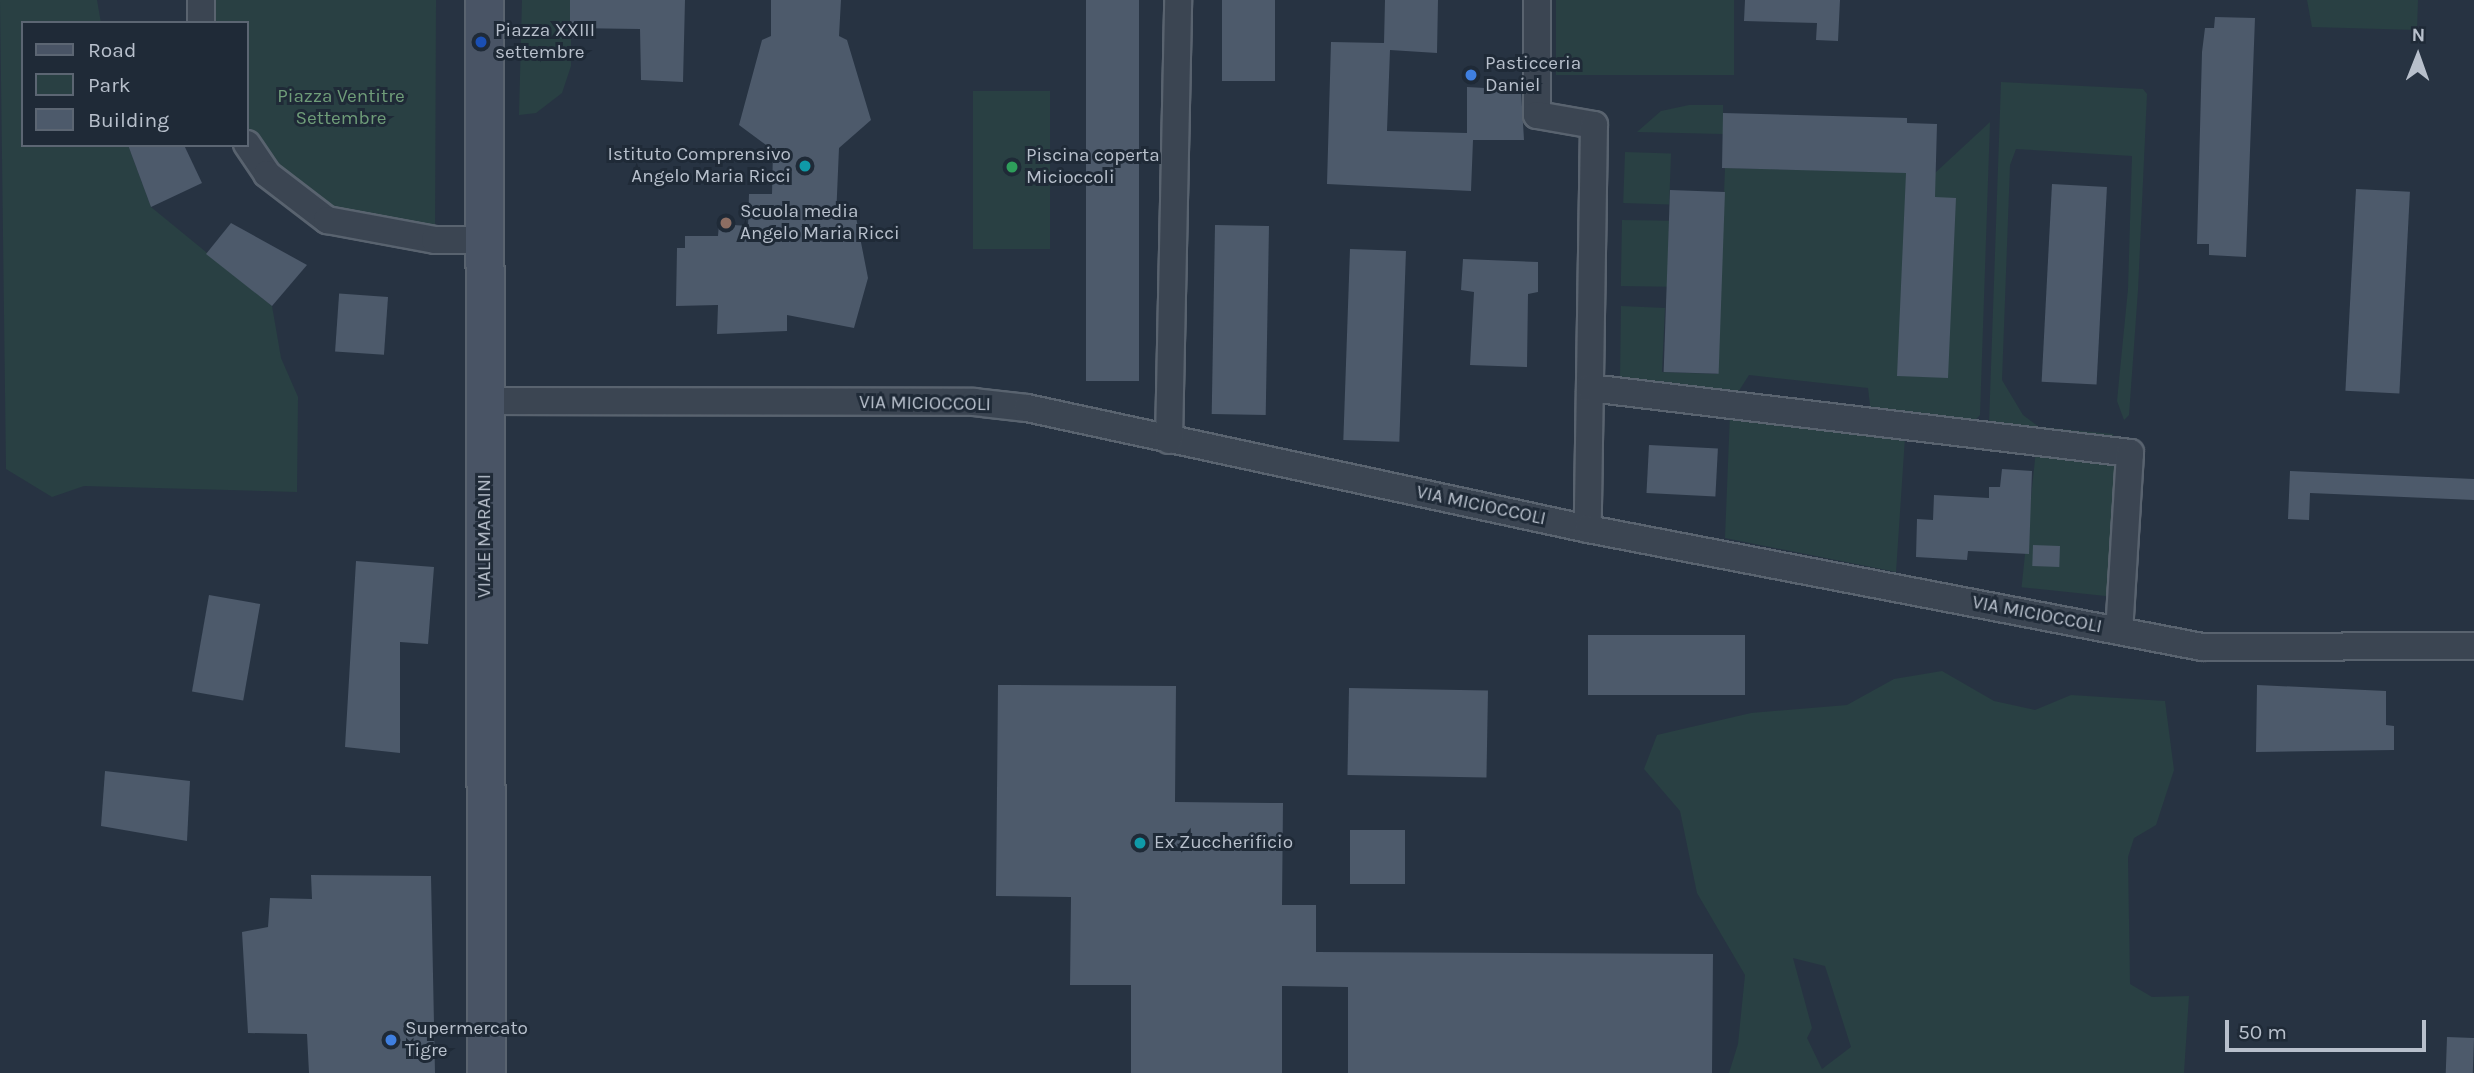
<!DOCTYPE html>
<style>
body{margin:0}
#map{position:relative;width:2474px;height:1073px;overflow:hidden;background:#273342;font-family:Karla,sans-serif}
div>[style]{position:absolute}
.green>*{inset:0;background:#294043;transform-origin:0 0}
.building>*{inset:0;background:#4d5a6b;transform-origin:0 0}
.roads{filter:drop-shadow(2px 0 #59636f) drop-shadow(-2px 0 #59636f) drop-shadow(0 2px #59636f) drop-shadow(0 -2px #59636f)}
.minor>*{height:26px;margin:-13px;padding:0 13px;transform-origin:13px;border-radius:13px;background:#3b4552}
.secondary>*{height:37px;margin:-18.5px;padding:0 18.5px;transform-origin:18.5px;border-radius:18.5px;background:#495465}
.dots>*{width:19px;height:19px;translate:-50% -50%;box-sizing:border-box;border:4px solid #1f2a37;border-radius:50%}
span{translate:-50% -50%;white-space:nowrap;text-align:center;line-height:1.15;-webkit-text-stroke:6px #1f2a37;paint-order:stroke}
.poi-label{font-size:19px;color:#b8c0cc}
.left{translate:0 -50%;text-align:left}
.right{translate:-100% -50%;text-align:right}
.park-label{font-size:19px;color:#6f9d79}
.street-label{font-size:19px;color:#b8c0cc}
.legend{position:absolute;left:21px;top:21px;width:228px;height:126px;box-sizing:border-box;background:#1f2a37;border:2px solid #5c6673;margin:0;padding:9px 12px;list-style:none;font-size:21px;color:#b8c0cc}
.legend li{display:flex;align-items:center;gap:14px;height:35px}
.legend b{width:35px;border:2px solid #5c6673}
.north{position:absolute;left:2383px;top:21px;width:70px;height:70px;-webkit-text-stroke:5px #1f2a37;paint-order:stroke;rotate:1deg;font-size:19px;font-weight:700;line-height:28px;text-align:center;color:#b8c0cc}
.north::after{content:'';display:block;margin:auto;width:24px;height:32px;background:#b8c0cc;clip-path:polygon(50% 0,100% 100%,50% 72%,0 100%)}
.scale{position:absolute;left:2225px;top:1020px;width:201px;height:32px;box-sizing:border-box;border:4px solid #b8c0cc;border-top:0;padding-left:9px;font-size:21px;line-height:24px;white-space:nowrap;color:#b8c0cc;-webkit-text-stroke:5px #1f2a37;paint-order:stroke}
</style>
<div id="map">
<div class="green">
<div style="clip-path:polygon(0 0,97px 0,101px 23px,23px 23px,23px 145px,128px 145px,151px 207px,272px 306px,281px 358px,298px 397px,297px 492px,84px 486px,52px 497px,6px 469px)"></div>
<div style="clip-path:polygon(201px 0,436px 0,435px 240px,327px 220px,247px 144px,247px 23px,201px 23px)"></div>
<div style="clip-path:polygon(522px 0,571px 0,571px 66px,562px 93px,536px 113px,519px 115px)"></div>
<div style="left:1556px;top:0;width:178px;height:75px"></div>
<div style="clip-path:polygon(2307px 0,2418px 0,2417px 30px,2312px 27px)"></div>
<div style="clip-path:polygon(2001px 82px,2143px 89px,2147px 94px,2138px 290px,2129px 415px,2124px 420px,2117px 401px,2128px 289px,2132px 156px,2016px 149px,2010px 165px,2002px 380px,2023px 415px,2039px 427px,2113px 434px,2115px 443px,1989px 424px)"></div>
<div style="left:1050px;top:91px;width:158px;height:77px;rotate:90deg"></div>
<div style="clip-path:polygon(1689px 105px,1723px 105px,1723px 134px,1637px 132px,1661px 111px)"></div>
<div style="clip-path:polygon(1990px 122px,1980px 415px,1968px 427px,1871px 413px,1868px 388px,1749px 375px,1735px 397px,1620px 380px,1621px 306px,1665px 308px,1662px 372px,1717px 374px,1725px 168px,1935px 173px)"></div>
<div style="left:1625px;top:152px;width:46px;height:51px;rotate:2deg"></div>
<div style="left:1622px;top:220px;width:47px;height:66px;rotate:1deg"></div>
<div style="clip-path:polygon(1730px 414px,1905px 437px,1896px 572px,1725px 538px)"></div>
<div style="left:2036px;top:450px;width:87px;height:138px;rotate:6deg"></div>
<div style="clip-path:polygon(evenodd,1942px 671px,1994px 701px,2035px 710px,2071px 695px,2165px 701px,2174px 770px,2156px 825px,2134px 838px,2128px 857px,2130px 984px,2152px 997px,2189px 996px,2184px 1073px,1729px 1073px,1738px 1044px,1745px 975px,1697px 893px,1680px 811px,1644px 769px,1657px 735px,1751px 713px,1847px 705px,1894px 679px,1942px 671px,1793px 958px,1825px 966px,1851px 1047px,1822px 1069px,1807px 1038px,1812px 1028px,1793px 958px)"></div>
</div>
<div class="building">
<div style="clip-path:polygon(570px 0,685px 0,683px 82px,641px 80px,640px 29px,570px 28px)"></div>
<div style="clip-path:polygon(771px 0,841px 0,839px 36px,847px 40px,871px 120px,839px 148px,836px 218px,856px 217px,868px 278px,854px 328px,787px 315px,787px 331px,717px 334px,718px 305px,676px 306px,677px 248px,685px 248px,685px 236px,718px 236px,719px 224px,748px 226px,749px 194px,772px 194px,773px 150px,739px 125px,762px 40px,771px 36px)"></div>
<div style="left:1086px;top:0;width:53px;height:381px"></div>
<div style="left:1222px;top:0;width:53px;height:81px"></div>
<div style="clip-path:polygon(1385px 0,1438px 0,1437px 53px,1390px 50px,1387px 131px,1467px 133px,1467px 87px,1521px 90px,1524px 140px,1473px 140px,1471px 191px,1327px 184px,1331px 42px,1384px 43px)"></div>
<div style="clip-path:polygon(1745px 0,1840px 0,1838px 41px,1816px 40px,1817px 23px,1744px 21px)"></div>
<div style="clip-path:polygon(2215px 17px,2255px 18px,2246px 257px,2209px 255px,2209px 244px,2197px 244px,2202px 52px,2205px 28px,2214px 28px)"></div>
<div style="clip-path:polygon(1723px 113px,1907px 118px,1907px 123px,1937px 124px,1935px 197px,1956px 198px,1948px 378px,1897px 376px,1906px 173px,1722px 168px)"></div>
<div style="clip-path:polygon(128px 145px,184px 145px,202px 183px,151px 207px)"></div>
<div style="left:2052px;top:184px;width:55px;height:198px;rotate:3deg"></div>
<div style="left:2356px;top:189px;width:54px;height:202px;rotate:3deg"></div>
<div style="left:1670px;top:190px;width:55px;height:182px;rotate:2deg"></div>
<div style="clip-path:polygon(231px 223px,307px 265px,272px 306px,206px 254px)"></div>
<div style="left:1215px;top:225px;width:54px;height:189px;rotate:1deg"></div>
<div style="left:1350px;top:249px;width:56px;height:191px;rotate:2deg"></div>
<div style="clip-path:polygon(1463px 259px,1538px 262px,1538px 292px,1528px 294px,1527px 367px,1470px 365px,1474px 292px,1461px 290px)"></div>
<div style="left:388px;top:297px;width:58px;height:49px;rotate:94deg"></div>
<div style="left:1649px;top:445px;width:69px;height:48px;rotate:3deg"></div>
<div style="clip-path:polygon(2002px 469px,2032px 471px,2029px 554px,1968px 551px,1967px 560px,1916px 557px,1917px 519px,1933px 520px,1934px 495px,1989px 498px,1989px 487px,2000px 487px)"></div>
<div style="clip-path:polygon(2290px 471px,2474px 479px,2474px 500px,2310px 493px,2309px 520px,2288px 519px)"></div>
<div style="left:2033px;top:545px;width:27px;height:21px;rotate:2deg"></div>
<div style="clip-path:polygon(356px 561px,434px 567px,428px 644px,400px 642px,400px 753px,345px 747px)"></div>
<div style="left:209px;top:595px;width:52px;height:98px;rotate:10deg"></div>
<div style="left:1588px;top:635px;width:157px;height:60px"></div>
<div style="clip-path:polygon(998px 685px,1176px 686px,1175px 802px,1283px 803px,1282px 905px,1316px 905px,1316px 952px,1713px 954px,1712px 1073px,1348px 1073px,1348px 987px,1282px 986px,1282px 1073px,1131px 1073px,1131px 985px,1070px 985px,1071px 897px,996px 896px)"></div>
<div style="clip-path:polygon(2257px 685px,2386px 691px,2386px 725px,2394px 726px,2394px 750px,2256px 752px)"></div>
<div style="left:1349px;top:688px;width:139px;height:87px;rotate:1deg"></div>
<div style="clip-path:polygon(105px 771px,190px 781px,187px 841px,101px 826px)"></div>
<div style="left:1350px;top:830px;width:55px;height:54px"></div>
<div style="clip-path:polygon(311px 875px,431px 876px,435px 1073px,309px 1073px,307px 1034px,248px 1033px,242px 932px,268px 927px,270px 898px,312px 899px)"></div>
<div style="left:2447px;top:1037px;width:27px;height:36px;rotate:2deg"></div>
</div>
<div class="roads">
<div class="minor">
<div style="left:1537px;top:0;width:115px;rotate:90deg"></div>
<div style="left:1537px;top:115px;width:58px;rotate:10deg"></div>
<div style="left:1594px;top:125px;width:404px;rotate:90.9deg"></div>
<div style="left:201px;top:23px;width:23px;rotate:-90deg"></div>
<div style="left:247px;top:144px;width:36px;rotate:56deg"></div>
<div style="left:267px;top:174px;width:76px;rotate:37.5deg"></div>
<div style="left:327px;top:220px;width:110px;rotate:10.5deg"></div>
<div style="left:435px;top:240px;width:49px"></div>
<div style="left:1590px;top:388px;width:544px;rotate:6.86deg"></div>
<div style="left:2130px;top:453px;width:178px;rotate:93.5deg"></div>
<div style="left:485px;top:401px;width:489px;rotate:0.1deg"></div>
<div style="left:974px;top:402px;width:53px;rotate:6.5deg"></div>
<div style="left:1027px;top:408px;width:574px;rotate:12.17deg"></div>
<div style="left:1588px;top:529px;width:625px;rotate:10.88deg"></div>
<div style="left:2202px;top:647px;width:272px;rotate:-0.2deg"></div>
<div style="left:1169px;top:440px;width:440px;rotate:-88.8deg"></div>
</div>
<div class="secondary">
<div style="left:484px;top:0;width:1073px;rotate:89.89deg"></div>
</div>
</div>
<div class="dots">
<div style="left:481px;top:42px;background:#1a4fb4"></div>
<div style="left:1471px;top:75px;background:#3f7fe0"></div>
<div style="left:805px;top:166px;background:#0f9aa8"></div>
<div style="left:1012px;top:167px;background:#2e9e5b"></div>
<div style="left:726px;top:223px;background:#8d6e63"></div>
<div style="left:1140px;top:843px;background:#0f9aa8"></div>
<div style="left:391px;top:1040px;background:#3f7fe0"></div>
</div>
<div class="poi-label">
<span class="left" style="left:495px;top:42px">Piazza XXIII<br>settembre</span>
<span class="left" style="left:1485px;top:75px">Pasticceria<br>Daniel</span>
<span class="right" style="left:791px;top:166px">Istituto Comprensivo<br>Angelo Maria Ricci</span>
<span class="left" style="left:1026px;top:167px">Piscina coperta<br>Micioccoli</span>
<span class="left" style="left:740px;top:223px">Scuola media<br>Angelo Maria Ricci</span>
<span class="left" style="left:1154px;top:843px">Ex Zuccherificio</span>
<span class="left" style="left:405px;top:1040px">Supermercato<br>Tigre</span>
</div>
<div class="park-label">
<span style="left:341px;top:108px">Piazza Ventitre<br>Settembre</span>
</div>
<div class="street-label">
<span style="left:925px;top:404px;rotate:1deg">VIA MICIOCCOLI</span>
<span style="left:1481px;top:506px;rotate:12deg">VIA MICIOCCOLI</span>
<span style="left:485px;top:536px;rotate:-90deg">VIALE MARAINI</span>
<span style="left:2037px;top:615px;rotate:11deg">VIA MICIOCCOLI</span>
</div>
<ul class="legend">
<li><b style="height:9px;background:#495465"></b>Road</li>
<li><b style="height:19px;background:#294043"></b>Park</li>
<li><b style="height:19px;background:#4d5a6b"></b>Building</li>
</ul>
<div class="north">N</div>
<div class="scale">50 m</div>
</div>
